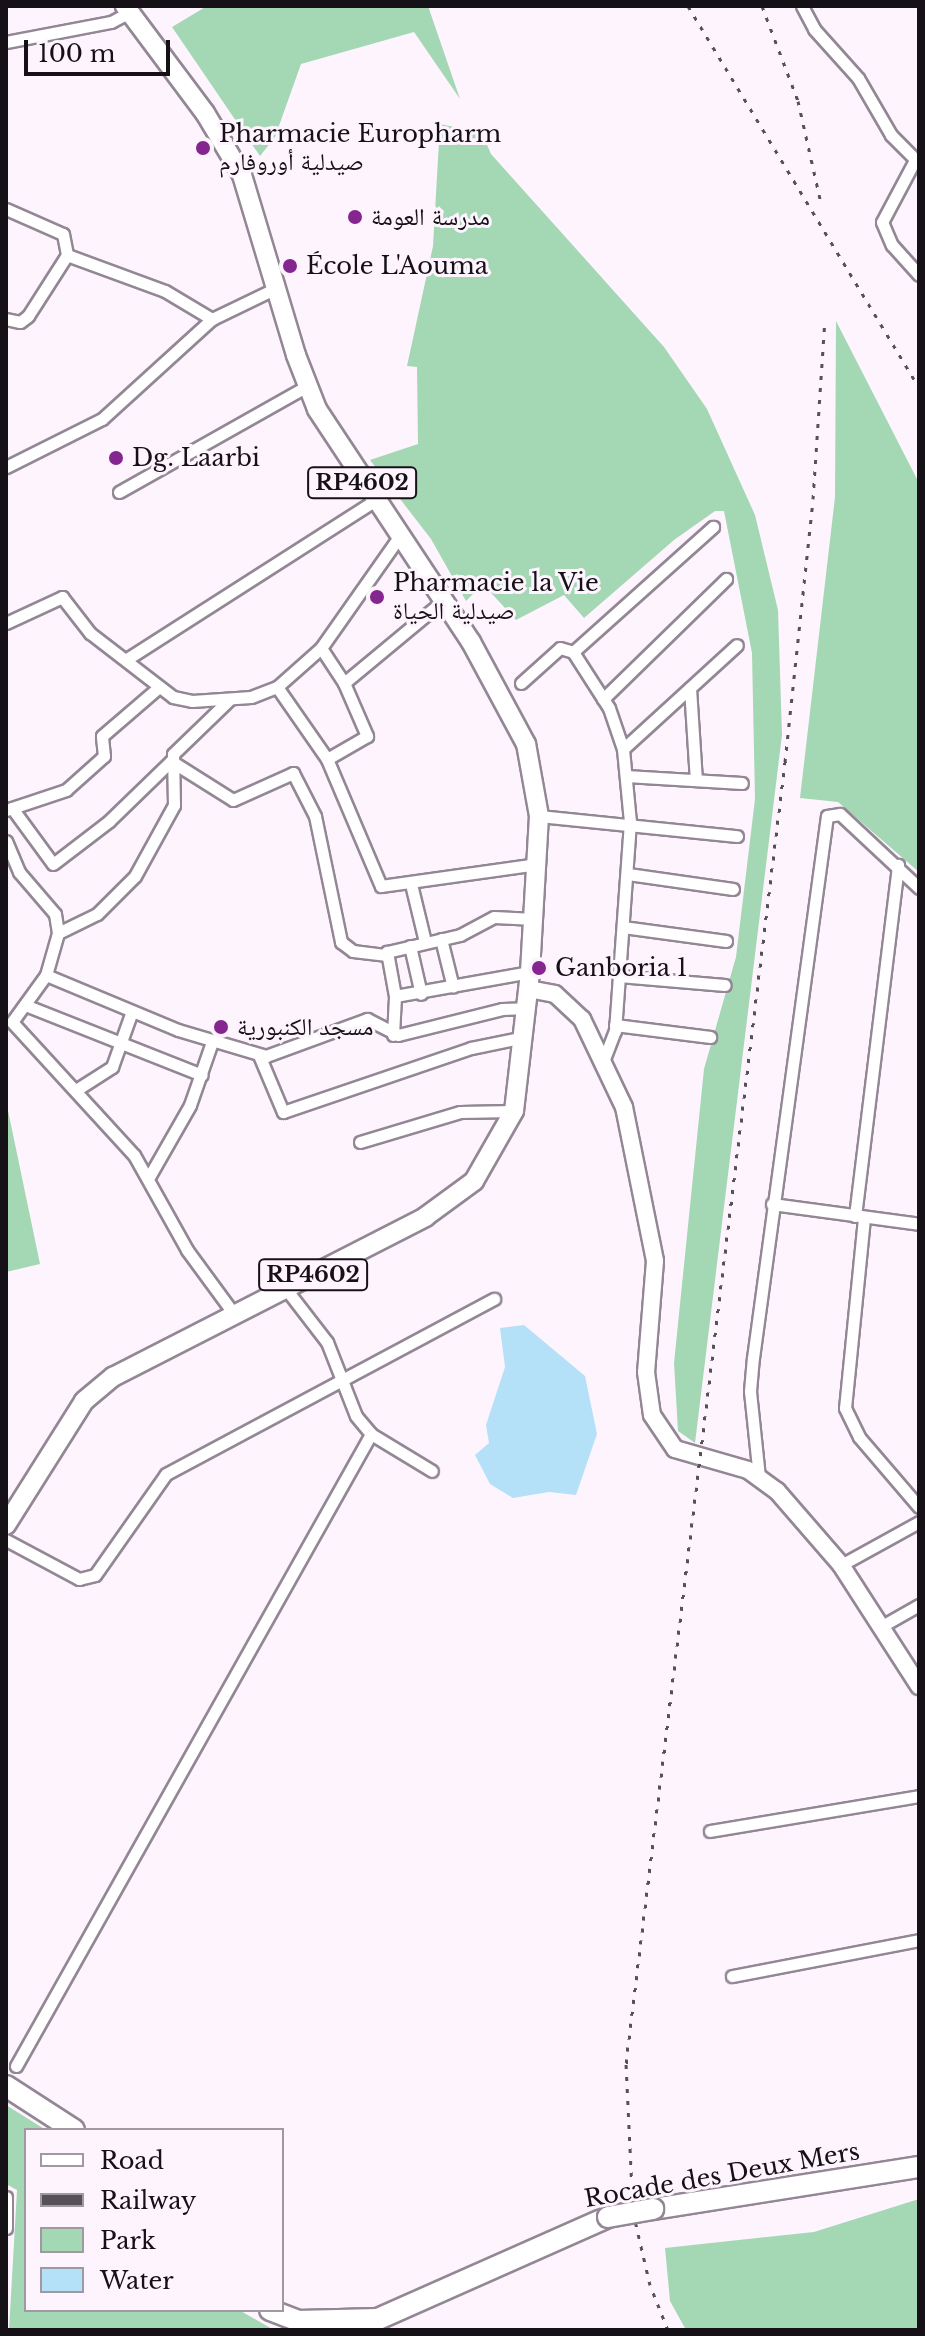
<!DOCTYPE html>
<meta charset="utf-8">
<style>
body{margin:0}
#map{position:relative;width:925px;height:2336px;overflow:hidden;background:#fdf4fe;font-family:"Libre Baskerville","Noto Naskh Arabic",serif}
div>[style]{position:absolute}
.green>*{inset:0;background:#a4d7b4}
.water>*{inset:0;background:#b4e1f7}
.roads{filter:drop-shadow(2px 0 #938795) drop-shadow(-2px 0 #938795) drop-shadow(0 2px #938795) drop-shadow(0 -2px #938795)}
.minor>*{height:11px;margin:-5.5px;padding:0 5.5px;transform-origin:5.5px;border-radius:5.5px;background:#fff}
.secondary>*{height:16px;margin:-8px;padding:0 8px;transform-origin:8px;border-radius:8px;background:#fff}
.primary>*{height:18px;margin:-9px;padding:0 9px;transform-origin:9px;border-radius:9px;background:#fff}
.trunk>*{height:20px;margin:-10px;padding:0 10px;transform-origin:10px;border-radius:10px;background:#fff}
.rail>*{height:3px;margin-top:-1.5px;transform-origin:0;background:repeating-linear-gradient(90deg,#565057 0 4px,transparent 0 12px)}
.bridges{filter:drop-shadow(2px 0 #938795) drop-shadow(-2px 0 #938795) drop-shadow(0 2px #938795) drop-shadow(0 -2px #938795)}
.trunk-bridge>*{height:20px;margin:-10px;padding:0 10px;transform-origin:10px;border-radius:10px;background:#fff}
.dots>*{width:22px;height:22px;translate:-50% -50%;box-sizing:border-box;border:4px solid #fdf4fe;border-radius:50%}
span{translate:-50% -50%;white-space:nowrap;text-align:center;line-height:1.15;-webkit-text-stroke:6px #fdf4fe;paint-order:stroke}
.shield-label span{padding:2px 6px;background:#fdf4fe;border:2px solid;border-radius:6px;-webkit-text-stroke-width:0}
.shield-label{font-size:22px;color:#161117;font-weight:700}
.poi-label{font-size:24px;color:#161117}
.left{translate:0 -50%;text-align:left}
.street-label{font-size:24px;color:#161117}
.frame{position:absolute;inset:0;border:8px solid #161117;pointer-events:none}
.legend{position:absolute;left:24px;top:2128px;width:260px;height:184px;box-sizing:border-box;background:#fdf4fe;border:2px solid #a199a2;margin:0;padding:10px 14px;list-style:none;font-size:24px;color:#161117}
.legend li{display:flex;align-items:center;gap:16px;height:40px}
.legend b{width:40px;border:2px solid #a199a2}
.scale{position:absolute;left:24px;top:40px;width:146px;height:36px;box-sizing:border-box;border:4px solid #161117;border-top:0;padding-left:10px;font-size:24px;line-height:28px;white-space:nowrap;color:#161117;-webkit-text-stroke:6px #fdf4fe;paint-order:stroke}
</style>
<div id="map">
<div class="green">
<div style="clip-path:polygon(207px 6px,428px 6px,460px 99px,414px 32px,301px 64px,275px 137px,260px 156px,172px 27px)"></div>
<div style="clip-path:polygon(440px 124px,482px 133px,491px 154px,664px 347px,707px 409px,755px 515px,778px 610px,782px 735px,695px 1443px,678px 1431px,674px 1363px,704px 1069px,736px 957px,755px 799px,752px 653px,724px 511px,715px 511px,674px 540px,584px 618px,564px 595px,516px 620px,483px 584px,466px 601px,431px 539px,370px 460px,418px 444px,417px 367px,407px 366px,433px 246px)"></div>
<div style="clip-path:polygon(836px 321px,919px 483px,919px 872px,838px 802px,800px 798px,835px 497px)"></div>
<div style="clip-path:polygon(6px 1101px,40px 1264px,6px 1272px)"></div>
<div style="clip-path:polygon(6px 2105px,46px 2130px,26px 2130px,26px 2310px,239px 2310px,274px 2330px,9px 2330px,17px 2190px,6px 2184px)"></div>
<div style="clip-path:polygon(919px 2199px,919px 2330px,686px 2330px,670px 2301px,665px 2248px,814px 2232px)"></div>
</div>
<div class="water">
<div style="clip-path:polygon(524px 1325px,585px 1376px,597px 1434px,576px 1495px,549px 1492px,513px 1498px,490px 1484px,475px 1455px,489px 1443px,486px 1425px,505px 1367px,500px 1328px)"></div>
</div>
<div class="roads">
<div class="minor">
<div style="left:802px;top:6px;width:26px;rotate:62deg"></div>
<div style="left:814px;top:29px;width:66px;rotate:48.1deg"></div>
<div style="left:858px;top:78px;width:66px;rotate:59.9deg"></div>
<div style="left:891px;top:135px;width:40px;rotate:45deg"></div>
<div style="left:6px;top:42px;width:107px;rotate:-10.8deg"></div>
<div style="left:111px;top:22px;width:21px;rotate:-28deg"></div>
<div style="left:915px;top:160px;width:70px;rotate:118deg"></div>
<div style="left:882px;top:222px;width:25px;rotate:67deg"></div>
<div style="left:892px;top:245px;width:40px;rotate:48deg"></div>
<div style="left:6px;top:209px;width:62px;rotate:23.7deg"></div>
<div style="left:63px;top:234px;width:21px;rotate:79deg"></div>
<div style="left:67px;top:255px;width:72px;rotate:122.6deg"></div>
<div style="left:28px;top:316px;width:10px;rotate:143deg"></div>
<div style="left:20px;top:322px;width:14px;rotate:-168deg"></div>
<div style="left:67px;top:255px;width:104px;rotate:20.2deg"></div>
<div style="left:165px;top:291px;width:55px;rotate:30.8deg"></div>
<div style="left:6px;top:467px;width:107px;rotate:-26.6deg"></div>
<div style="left:102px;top:419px;width:149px;rotate:-42.3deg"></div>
<div style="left:212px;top:319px;width:71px;rotate:-25.8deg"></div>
<div style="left:119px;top:492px;width:216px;rotate:-29.4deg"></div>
<div style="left:6px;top:623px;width:62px;rotate:-24.9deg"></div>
<div style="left:62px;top:597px;width:46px;rotate:52.1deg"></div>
<div style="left:90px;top:633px;width:105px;rotate:37.6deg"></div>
<div style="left:173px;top:697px;width:19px;rotate:12deg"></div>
<div style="left:192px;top:701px;width:59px;rotate:-3.9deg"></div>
<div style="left:251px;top:697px;width:28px;rotate:-21deg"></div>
<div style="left:277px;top:687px;width:59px;rotate:-41.6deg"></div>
<div style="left:321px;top:648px;width:136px;rotate:-54.9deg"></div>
<div style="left:321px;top:648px;width:42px;rotate:56.7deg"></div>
<div style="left:344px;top:683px;width:130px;rotate:-39.7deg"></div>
<div style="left:127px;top:659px;width:293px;rotate:-32.6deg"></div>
<div style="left:344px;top:683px;width:58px;rotate:66.5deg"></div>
<div style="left:367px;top:736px;width:46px;rotate:150.1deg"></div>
<div style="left:327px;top:759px;width:138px;rotate:67deg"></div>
<div style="left:381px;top:886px;width:158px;rotate:-8deg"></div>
<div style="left:521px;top:683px;width:52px;rotate:-41.9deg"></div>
<div style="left:560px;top:648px;width:14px;rotate:17deg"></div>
<div style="left:277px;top:687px;width:88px;rotate:55.2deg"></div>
<div style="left:690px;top:688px;width:92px;rotate:86.3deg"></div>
<div style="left:603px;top:699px;width:172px;rotate:-44.3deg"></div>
<div style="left:623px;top:749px;width:154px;rotate:-42.4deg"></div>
<div style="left:626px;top:776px;width:116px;rotate:3.5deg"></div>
<div style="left:12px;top:808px;width:57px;rotate:-18.4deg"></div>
<div style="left:66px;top:790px;width:51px;rotate:-41.8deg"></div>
<div style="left:104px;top:756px;width:20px;rotate:-96deg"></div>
<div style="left:102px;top:736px;width:75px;rotate:-40.7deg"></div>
<div style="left:6px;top:810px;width:6px;rotate:-18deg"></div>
<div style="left:12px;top:808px;width:69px;rotate:53.8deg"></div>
<div style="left:53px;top:864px;width:71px;rotate:-37.5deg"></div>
<div style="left:109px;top:821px;width:86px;rotate:-44.1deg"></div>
<div style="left:171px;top:761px;width:73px;rotate:32.2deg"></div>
<div style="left:233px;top:800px;width:66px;rotate:-24.2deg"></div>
<div style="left:293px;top:773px;width:48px;rotate:62.9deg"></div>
<div style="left:315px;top:816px;width:129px;rotate:78.3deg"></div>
<div style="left:341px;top:942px;width:15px;rotate:37deg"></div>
<div style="left:353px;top:951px;width:32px;rotate:7deg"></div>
<div style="left:539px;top:816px;width:199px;rotate:5.8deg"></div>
<div style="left:6px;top:841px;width:34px;rotate:67deg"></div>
<div style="left:19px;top:872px;width:55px;rotate:49.4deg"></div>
<div style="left:55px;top:914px;width:19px;rotate:81deg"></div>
<div style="left:58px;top:933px;width:44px;rotate:105.9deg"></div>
<div style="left:46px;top:975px;width:58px;rotate:125.9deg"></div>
<div style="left:12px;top:1022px;width:180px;rotate:47.5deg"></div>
<div style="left:134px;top:1155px;width:109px;rotate:60.8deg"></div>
<div style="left:187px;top:1250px;width:79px;rotate:53.7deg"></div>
<div style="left:628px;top:874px;width:106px;rotate:8.1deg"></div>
<div style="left:411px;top:884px;width:60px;rotate:76.4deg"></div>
<div style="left:623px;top:927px;width:104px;rotate:7.7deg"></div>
<div style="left:58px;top:933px;width:43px;rotate:-26deg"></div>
<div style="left:97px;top:914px;width:54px;rotate:-45deg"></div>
<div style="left:135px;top:876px;width:81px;rotate:-61.2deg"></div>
<div style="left:174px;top:805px;width:51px;rotate:-91.1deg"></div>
<div style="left:173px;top:754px;width:78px;rotate:-44deg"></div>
<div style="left:441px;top:939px;width:49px;rotate:76deg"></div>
<div style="left:410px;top:946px;width:49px;rotate:77.1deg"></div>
<div style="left:46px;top:975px;width:143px;rotate:22.6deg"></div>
<div style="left:178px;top:1030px;width:92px;rotate:16.5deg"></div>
<div style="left:266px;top:1056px;width:108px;rotate:-20.1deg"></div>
<div style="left:367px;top:1019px;width:35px;rotate:27deg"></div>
<div style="left:398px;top:1035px;width:107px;rotate:-14deg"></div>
<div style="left:502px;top:1009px;width:25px;rotate:-2deg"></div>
<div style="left:619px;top:976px;width:106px;rotate:4.9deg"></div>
<div style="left:395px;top:996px;width:137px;rotate:-10.1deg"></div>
<div style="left:25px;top:1005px;width:190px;rotate:21.6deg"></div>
<div style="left:615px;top:1025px;width:96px;rotate:7.2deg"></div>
<div style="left:393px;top:1035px;width:39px;rotate:-87deg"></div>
<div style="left:395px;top:996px;width:45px;rotate:-100.3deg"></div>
<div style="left:387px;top:952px;width:75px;rotate:-13.1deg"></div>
<div style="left:460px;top:935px;width:38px;rotate:-28deg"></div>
<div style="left:494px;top:917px;width:39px;rotate:3deg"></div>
<div style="left:259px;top:1055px;width:62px;rotate:67.2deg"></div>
<div style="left:283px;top:1112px;width:199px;rotate:-18.8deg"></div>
<div style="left:471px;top:1048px;width:54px;rotate:-11.7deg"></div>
<div style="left:604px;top:1059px;width:30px;rotate:-69deg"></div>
<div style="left:615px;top:1031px;width:210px;rotate:-85.9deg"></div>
<div style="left:630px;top:822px;width:73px;rotate:-95.5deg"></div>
<div style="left:623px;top:749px;width:43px;rotate:-108.9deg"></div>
<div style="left:609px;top:708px;width:67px;rotate:-122.7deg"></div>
<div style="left:573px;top:652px;width:188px;rotate:-41.8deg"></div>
<div style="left:76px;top:1090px;width:43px;rotate:-32.6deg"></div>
<div style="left:112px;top:1067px;width:59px;rotate:-70.3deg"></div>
<div style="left:360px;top:1142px;width:104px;rotate:-16.7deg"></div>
<div style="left:460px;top:1112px;width:54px;rotate:-1.1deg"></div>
<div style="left:149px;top:1177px;width:83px;rotate:-60.3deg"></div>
<div style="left:190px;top:1105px;width:67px;rotate:-70.8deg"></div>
<div style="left:772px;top:1204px;width:148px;rotate:7.7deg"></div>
<div style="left:855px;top:1216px;width:354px;rotate:-83deg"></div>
<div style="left:864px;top:1218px;width:191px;rotate:95.7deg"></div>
<div style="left:845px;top:1408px;width:32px;rotate:64deg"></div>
<div style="left:859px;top:1437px;width:92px;rotate:49.4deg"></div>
<div style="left:286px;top:1289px;width:67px;rotate:52.3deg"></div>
<div style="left:327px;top:1342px;width:79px;rotate:68.6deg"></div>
<div style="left:356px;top:1416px;width:23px;rotate:50deg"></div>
<div style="left:371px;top:1434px;width:71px;rotate:31.2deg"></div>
<div style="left:759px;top:1477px;width:86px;rotate:-96deg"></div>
<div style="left:750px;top:1391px;width:33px;rotate:-85deg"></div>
<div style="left:753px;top:1358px;width:547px;rotate:-82.23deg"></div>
<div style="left:827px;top:816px;width:13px;rotate:-9deg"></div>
<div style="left:840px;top:814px;width:108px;rotate:43.1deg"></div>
<div style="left:6px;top:1540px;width:83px;rotate:28.1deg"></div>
<div style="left:79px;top:1579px;width:16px;rotate:-14deg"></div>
<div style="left:95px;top:1575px;width:123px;rotate:-54.9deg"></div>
<div style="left:166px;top:1474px;width:372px;rotate:-28.1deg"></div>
<div style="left:841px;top:1565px;width:89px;rotate:-28.9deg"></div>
<div style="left:882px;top:1626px;width:43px;rotate:-29.6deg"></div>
<div style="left:710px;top:1831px;width:212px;rotate:-9.5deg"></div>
<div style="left:732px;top:1976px;width:190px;rotate:-10.9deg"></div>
<div style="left:16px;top:2066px;width:725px;rotate:-60.68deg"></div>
<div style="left:6px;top:2197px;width:31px;rotate:90deg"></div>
</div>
<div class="secondary">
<div style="left:529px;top:989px;width:26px;rotate:11deg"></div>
<div style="left:555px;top:994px;width:37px;rotate:43deg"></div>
<div style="left:582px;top:1019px;width:98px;rotate:64.5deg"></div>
<div style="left:624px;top:1107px;width:157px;rotate:78.6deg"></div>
<div style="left:655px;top:1261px;width:111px;rotate:94.6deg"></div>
<div style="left:646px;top:1372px;width:43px;rotate:82.1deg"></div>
<div style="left:652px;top:1415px;width:41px;rotate:55.9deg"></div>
<div style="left:675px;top:1449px;width:76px;rotate:16deg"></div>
<div style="left:748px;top:1470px;width:36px;rotate:36deg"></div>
<div style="left:777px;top:1491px;width:98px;rotate:49.1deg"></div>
<div style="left:841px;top:1565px;width:144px;rotate:57.2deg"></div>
</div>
<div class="primary">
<div style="left:6px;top:1525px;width:146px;rotate:-57.8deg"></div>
<div style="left:84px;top:1401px;width:38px;rotate:-40deg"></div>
<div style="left:113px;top:1377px;width:351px;rotate:-27.1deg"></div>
<div style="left:425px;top:1217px;width:61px;rotate:-36.3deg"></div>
<div style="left:474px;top:1181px;width:81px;rotate:-60.3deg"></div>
<div style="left:514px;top:1111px;width:140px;rotate:-83.4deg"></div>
<div style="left:530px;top:972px;width:156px;rotate:-86.7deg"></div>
<div style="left:539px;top:816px;width:73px;rotate:-100.2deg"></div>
<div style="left:526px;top:744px;width:116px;rotate:-118.3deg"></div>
<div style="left:471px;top:642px;width:279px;rotate:-123.5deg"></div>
<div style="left:317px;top:409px;width:58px;rotate:-111.3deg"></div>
<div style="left:296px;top:355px;width:188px;rotate:-106.7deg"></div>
<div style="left:242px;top:175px;width:72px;rotate:-120.8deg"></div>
<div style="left:205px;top:113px;width:134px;rotate:-126.8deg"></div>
</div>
<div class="trunk">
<div style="left:6px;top:2086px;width:81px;rotate:32.9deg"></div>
<div style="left:653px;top:2209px;width:269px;rotate:-9deg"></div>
<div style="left:270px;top:2310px;width:30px;rotate:21deg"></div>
<div style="left:298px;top:2321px;width:80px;rotate:-1.4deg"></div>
<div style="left:378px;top:2319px;width:252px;rotate:-23.9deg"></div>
</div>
</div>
<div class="rail">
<div style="left:688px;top:6px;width:446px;rotate:58.8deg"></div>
<div style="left:762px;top:6px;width:102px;rotate:69.2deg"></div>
<div style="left:798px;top:101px;width:100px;rotate:77.3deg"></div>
<div style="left:668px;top:2330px;width:48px;rotate:-111.8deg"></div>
<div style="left:650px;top:2285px;width:75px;rotate:-103.1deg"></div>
<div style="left:633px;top:2212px;width:149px;rotate:-92.7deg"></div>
<div style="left:626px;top:2063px;width:1311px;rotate:-83.03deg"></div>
<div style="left:785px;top:762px;width:264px;rotate:-83.9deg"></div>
<div style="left:813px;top:499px;width:179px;rotate:-86.2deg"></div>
</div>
<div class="bridges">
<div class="trunk-bridge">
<div style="left:608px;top:2217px;width:46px;rotate:-10.1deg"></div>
</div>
</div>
<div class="dots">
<div style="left:203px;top:148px;background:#842590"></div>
<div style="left:355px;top:217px;background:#842590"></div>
<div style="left:290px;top:266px;background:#842590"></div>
<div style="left:116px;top:458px;background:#842590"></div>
<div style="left:377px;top:597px;background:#842590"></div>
<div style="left:539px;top:968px;background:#842590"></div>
<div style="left:221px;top:1027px;background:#842590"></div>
</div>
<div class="shield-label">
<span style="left:362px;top:483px">RP4602</span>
<span style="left:313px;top:1275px">RP4602</span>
</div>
<div class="poi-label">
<span class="left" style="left:219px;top:148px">Pharmacie Europharm<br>صيدلية أوروفارم</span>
<span class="left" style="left:371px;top:217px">مدرسة العومة</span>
<span class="left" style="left:306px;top:266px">École L'Aouma</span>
<span class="left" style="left:132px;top:458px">Dg. Laarbi</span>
<span class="left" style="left:393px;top:597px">Pharmacie la Vie<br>صيدلية الحياة</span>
<span class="left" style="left:555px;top:968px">Ganboria 1</span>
<span class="left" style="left:237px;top:1027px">مسجد الكنبورية</span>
</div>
<div class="street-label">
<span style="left:722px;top:2175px;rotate:-10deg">Rocade des Deux Mers</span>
</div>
<div class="frame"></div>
<ul class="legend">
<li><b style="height:10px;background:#fff"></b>Road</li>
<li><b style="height:10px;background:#565057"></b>Railway</li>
<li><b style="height:22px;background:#a4d7b4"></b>Park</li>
<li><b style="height:22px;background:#b4e1f7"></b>Water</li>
</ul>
<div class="scale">100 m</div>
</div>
